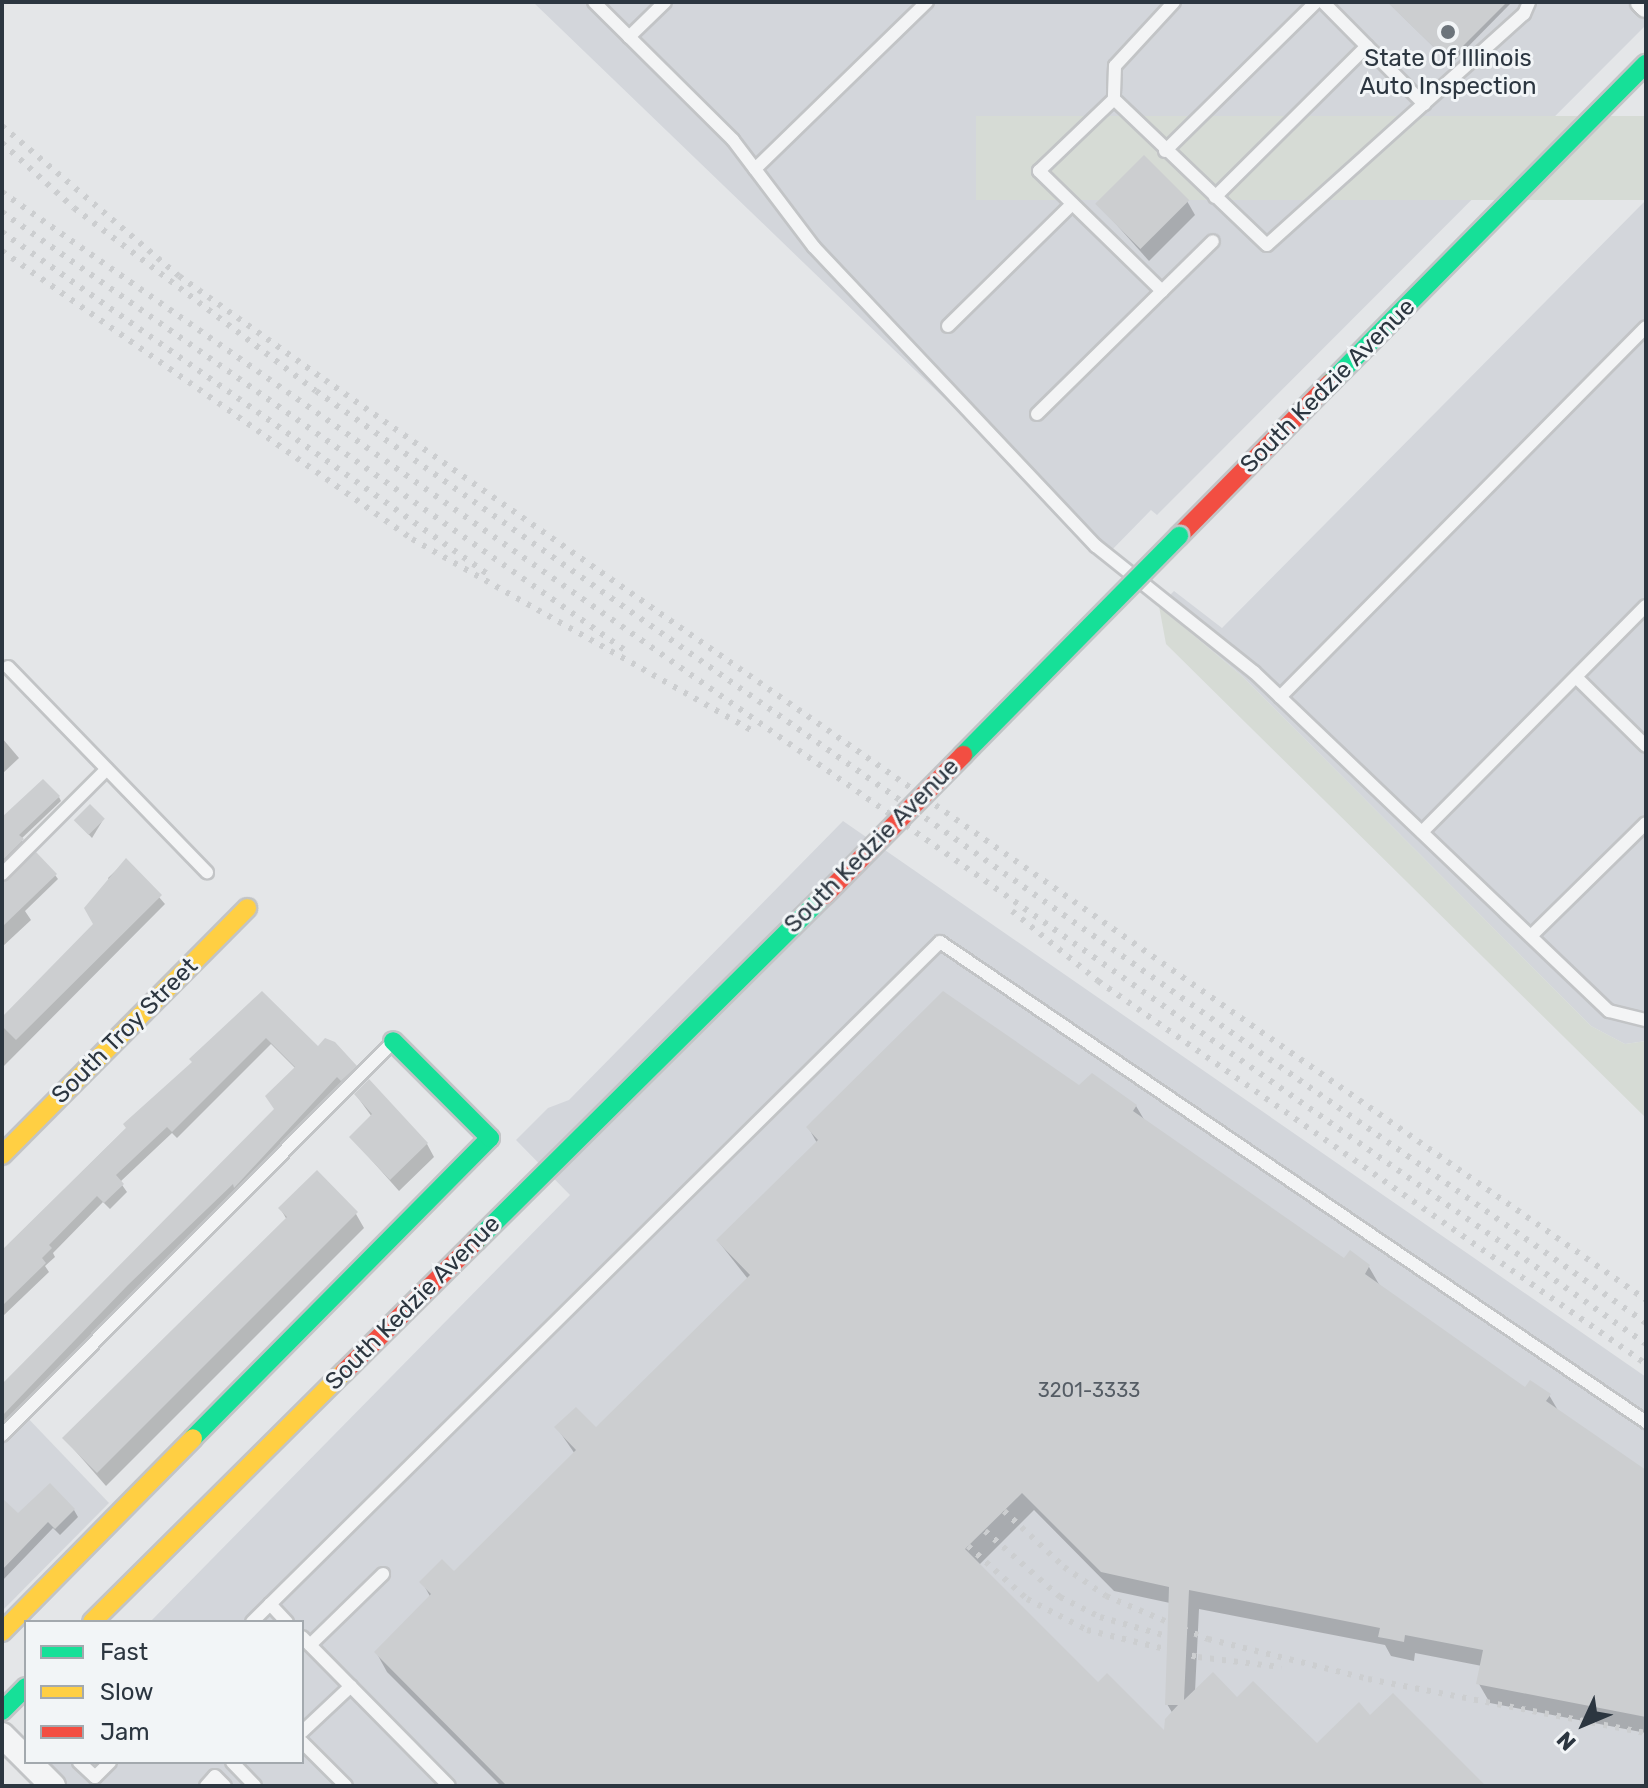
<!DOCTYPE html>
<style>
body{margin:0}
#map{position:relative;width:1648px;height:1788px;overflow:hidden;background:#e4e6e8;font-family:Rubik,sans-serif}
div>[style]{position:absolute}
.built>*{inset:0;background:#d3d6db}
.green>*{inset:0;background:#d6dbd5;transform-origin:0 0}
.shadow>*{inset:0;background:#0003}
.building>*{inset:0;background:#ccced0;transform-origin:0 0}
.roads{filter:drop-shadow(2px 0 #c2c4c6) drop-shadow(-2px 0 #c2c4c6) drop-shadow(0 2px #c2c4c6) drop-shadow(0 -2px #c2c4c6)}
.lane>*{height:12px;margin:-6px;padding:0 6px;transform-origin:6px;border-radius:6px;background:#f3f4f5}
.street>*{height:24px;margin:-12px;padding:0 12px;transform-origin:12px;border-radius:12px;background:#f3f4f5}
.fast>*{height:18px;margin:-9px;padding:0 9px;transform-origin:9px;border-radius:9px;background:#16e098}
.slow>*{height:18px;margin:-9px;padding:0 9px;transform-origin:9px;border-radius:9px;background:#ffcf43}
.jam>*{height:18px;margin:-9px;padding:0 9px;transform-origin:9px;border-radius:9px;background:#f24e42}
.rail>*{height:6px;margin-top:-3px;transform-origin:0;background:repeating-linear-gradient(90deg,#ccced0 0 4px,transparent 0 12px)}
.bridges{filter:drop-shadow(2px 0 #c2c4c6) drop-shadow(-2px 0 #c2c4c6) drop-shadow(0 2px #c2c4c6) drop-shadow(0 -2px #c2c4c6)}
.fast-bridge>*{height:18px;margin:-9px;padding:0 9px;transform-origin:9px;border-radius:9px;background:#16e098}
.jam-bridge>*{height:18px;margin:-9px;padding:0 9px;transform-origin:9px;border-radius:9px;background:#f24e42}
.dots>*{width:22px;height:22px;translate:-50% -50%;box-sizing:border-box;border:4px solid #f2f5f7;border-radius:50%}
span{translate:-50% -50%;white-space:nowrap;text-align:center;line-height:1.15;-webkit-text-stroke:6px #f2f5f7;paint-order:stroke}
.number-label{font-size:20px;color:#555d65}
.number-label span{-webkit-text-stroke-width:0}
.poi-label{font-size:24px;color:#2c3640}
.street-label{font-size:24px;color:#2c3640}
.frame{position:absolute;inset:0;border:4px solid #2c3640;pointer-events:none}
.legend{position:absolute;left:24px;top:1620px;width:280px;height:144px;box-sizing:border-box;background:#f2f5f7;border:2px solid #a3a9ae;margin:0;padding:10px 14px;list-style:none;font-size:24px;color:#2c3640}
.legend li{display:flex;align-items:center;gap:16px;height:40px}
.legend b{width:40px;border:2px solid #a3a9ae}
.north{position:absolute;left:1544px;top:1684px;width:80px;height:80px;-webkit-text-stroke:6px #f2f5f7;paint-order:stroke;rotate:226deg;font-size:22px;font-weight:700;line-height:32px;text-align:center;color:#2c3640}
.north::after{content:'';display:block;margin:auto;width:28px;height:36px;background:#2c3640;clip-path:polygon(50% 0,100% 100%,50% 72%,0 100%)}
</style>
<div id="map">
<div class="built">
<div style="clip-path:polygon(533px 2px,1646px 2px,1646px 25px,1157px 515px,1151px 510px,1107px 555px)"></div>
<div style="clip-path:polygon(1646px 200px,1646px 1041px,1625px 1044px,1591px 1026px,1242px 676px,1159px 606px,1174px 591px,1222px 628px)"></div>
<div style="clip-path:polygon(843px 821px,1646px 1377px,1646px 1786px,68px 1786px,43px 1762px,302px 1762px,302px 1622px,150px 1622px,570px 1195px,516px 1140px,548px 1108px,569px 1100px)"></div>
<div style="clip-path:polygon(23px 1413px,109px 1503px,2px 1611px,2px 1435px)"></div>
</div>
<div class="green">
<div style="left:1646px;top:116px;width:84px;height:670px;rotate:90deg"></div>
<div style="clip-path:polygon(1159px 606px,1242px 676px,1591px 1026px,1625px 1044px,1646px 1041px,1646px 1118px,1166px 644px)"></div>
</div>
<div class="shadow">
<div style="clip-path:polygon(1388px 2px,1512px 2px,1451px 64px)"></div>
<div style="clip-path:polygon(1187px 201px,1195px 215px,1149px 261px,1098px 204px)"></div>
<div style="clip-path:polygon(2px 738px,19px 758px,2px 774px)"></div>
<div style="clip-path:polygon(59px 797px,61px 801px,21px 839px,25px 845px,2px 870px,2px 821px)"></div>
<div style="clip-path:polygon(103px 820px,92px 838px,79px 824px)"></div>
<div style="clip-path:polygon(127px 860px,165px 904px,2px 1068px,2px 1019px,96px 924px,111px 884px,108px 878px)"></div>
<div style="clip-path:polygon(55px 875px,58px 879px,25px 911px,31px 920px,2px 947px,2px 884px)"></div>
<div style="clip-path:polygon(262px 994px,319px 1048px,360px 1074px,347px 1087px,342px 1082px,239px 1194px,132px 1292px,2px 1427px,2px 1387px,276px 1110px,296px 1069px,271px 1044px,177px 1138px,172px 1133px,120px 1182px,127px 1192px,110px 1209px,103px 1202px,53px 1253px,55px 1257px,45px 1266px,49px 1272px,2px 1317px,2px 1251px)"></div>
<div style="clip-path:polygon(evenodd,1079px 1088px,1136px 1106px,1145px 1121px,1345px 1261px,1369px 1267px,1380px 1286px,1526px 1390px,1549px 1395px,1559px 1412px,1646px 1473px,1646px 1733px,1490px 1703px,1479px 1684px,1482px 1666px,1415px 1653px,1414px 1661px,1391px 1656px,1385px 1645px,1199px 1609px,1195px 1692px,1237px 1700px,1317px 1746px,1370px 1718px,1484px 1786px,501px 1786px,387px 1672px,376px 1652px,431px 1598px,422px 1582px,454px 1574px,575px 1454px,557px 1428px,596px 1430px,748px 1279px,718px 1241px,817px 1143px,808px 1127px,1079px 1088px,1034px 1510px,1114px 1591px,1170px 1603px,1167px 1704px,1173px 1714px,1166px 1734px,1098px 1685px,978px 1566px,1034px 1510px)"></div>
<div style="clip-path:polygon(356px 1095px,427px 1144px,434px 1157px,399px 1191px,351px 1137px,372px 1117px)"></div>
<div style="clip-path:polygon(280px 1208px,356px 1214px,364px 1228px,106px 1486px,64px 1438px,287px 1220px)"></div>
<div style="clip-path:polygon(2px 1501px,18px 1516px,74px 1510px,78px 1517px,60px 1535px,53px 1528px,2px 1581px)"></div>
</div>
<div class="building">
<div style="clip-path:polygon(1387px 2px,1507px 2px,1448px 61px)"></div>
<div style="left:1144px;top:155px;width:64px;height:69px;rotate:45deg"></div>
<div style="clip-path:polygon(43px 779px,60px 796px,19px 835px,24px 839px,2px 861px,2px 817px)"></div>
<div style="left:90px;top:804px;width:21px;height:23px;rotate:45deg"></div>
<div style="clip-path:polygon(36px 852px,57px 874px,2px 927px,2px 883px)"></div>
<div style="clip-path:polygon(126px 858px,162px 895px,16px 1040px,2px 1026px,2px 1017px,93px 924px,84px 908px)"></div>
<div style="clip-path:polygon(262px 991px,318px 1046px,325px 1038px,335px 1042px,357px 1066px,341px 1081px,337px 1077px,234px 1188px,233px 1184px,128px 1285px,2px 1416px,2px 1384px,274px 1109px,265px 1096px,295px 1067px,266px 1038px,172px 1132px,167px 1127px,116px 1175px,124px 1184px,104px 1203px,97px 1196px,49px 1245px,52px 1248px,42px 1258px,46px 1263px,2px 1306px,2px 1250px,126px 1128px,123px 1124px,192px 1062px,189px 1059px)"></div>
<div style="clip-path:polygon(evenodd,943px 991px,1079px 1085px,1092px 1073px,1137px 1105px,1133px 1111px,1344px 1258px,1350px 1250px,1370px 1265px,1365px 1274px,1525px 1387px,1530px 1380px,1551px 1394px,1546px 1401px,1646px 1470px,1646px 1717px,1476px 1684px,1483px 1650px,1405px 1635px,1404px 1642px,1389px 1639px,1378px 1637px,1380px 1628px,1189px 1590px,1184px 1700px,1213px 1672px,1237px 1697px,1253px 1681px,1317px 1743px,1359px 1702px,1370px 1715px,1393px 1693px,1486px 1786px,507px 1786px,374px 1652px,431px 1594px,419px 1582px,442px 1559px,454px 1571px,576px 1450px,554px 1427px,576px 1407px,596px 1427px,750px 1275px,716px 1240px,818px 1140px,806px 1127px,943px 991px,1022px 1493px,1101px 1572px,1169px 1587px,1165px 1705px,1178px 1705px,1165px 1719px,1164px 1730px,1107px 1673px,1098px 1682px,965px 1549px,1022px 1493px)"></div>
<div style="clip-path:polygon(369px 1079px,428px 1143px,390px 1180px,349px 1137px,372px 1114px,354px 1094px)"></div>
<div style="clip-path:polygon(317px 1170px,358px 1212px,97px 1473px,62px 1438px,287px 1217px,278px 1208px)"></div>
<div style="clip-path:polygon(50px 1483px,75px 1509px,55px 1529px,48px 1522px,2px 1570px,2px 1498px,18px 1513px)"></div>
</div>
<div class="roads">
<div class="lane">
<div style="left:594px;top:2px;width:196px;rotate:44.8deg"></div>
<div style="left:733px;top:140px;width:134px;rotate:52.9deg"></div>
<div style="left:814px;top:247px;width:411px;rotate:46.7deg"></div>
<div style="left:1096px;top:546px;width:202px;rotate:38.6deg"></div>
<div style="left:1254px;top:672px;width:491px;rotate:43.7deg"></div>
<div style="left:1609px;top:1011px;width:38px;rotate:14deg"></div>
<div style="left:1174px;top:2px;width:87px;rotate:132.7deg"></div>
<div style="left:1115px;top:66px;width:33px;rotate:92deg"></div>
<div style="left:1114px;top:99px;width:211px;rotate:43.7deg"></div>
<div style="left:1267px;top:245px;width:346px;rotate:-42deg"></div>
<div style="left:1524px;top:14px;width:13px;rotate:-67deg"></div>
<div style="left:1323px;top:2px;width:144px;rotate:45.3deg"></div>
<div style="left:629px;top:37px;width:50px;rotate:-44.2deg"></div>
<div style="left:1165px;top:151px;width:212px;rotate:-44.6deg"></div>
<div style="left:755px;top:169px;width:240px;rotate:-44.2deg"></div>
<div style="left:1215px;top:197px;width:214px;rotate:-44.8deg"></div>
<div style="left:1162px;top:291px;width:71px;rotate:-44.4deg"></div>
<div style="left:948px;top:326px;width:174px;rotate:-44.5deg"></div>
<div style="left:1037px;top:414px;width:175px;rotate:-44.5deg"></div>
<div style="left:1162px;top:291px;width:172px;rotate:-135.7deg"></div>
<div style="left:1039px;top:171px;width:104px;rotate:-43.8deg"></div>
<div style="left:8px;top:667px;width:286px;rotate:45.9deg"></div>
<div style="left:1576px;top:677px;width:98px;rotate:44.6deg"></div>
<div style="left:1280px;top:697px;width:520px;rotate:-45.31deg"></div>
<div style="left:1422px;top:832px;width:318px;rotate:-45.3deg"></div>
<div style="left:2px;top:874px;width:148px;rotate:-45deg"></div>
<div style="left:1531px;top:936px;width:161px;rotate:-44.5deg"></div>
<div style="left:2px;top:1435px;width:552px;rotate:-45.15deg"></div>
<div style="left:270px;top:1604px;width:25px;rotate:47deg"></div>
<div style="left:252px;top:1622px;width:967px;rotate:-44.66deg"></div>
<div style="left:940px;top:942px;width:854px;rotate:34.21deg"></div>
<div style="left:302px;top:1637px;width:209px;rotate:45.4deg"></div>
<div style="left:310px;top:1645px;width:102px;rotate:-44.2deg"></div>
<div style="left:302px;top:1732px;width:67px;rotate:-43.2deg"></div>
<div style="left:302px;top:1742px;width:62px;rotate:45deg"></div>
<div style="left:79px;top:1762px;width:22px;rotate:43deg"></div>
<div style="left:95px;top:1777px;width:21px;rotate:-45deg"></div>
<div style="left:232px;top:1762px;width:33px;rotate:46deg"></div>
<div style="left:206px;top:1786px;width:13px;rotate:-48deg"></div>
<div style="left:215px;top:1776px;width:14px;rotate:45deg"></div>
</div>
<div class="street">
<div style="left:1643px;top:2px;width:4px;rotate:45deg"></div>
<div style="left:2px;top:1735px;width:34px;rotate:45deg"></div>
<div style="left:29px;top:1762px;width:34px;rotate:45deg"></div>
</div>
<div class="fast">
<div style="left:1330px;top:383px;width:449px;rotate:-45.3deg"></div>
<div style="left:476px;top:1241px;width:491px;rotate:-44.8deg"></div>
<div style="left:193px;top:1438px;width:422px;rotate:-45.3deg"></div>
<div style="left:490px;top:1138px;width:137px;rotate:-135deg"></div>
<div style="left:2px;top:1711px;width:34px;rotate:-45deg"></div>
</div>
<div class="slow">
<div style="left:2px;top:1155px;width:348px;rotate:-45.2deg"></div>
<div style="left:92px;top:1622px;width:355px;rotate:-44.8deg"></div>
<div style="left:2px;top:1632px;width:272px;rotate:-45.4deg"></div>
</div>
<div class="jam">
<div style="left:1179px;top:536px;width:215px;rotate:-45.4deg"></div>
<div style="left:344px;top:1372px;width:186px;rotate:-44.8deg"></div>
</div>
</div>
<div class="rail">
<div style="left:2px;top:126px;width:232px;rotate:40.3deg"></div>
<div style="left:179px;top:276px;width:179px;rotate:35.5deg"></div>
<div style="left:325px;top:380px;width:1610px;rotate:34.85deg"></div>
<div style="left:2px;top:143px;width:97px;rotate:42.1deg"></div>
<div style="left:74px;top:208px;width:303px;rotate:37.1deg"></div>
<div style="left:316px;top:391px;width:1624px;rotate:35.02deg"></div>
<div style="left:2px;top:192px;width:2007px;rotate:35.02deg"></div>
<div style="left:2px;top:212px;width:767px;rotate:35.12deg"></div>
<div style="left:2px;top:232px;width:596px;rotate:35.16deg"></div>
<div style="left:2px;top:251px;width:501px;rotate:35.09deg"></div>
<div style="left:412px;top:539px;width:394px;rotate:29.4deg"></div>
<div style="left:1012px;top:911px;width:111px;rotate:39.1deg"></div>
<div style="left:1098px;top:981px;width:669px;rotate:34.95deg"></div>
<div style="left:1004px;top:1511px;width:82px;rotate:43deg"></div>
<div style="left:1064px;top:1567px;width:51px;rotate:34.6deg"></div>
<div style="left:1106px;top:1596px;width:111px;rotate:22.9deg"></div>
<div style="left:1208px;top:1639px;width:165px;rotate:14deg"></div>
<div style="left:1368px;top:1679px;width:283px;rotate:11deg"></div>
<div style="left:985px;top:1531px;width:100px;rotate:41.3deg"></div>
<div style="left:1060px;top:1597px;width:45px;rotate:26.6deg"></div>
<div style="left:1100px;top:1617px;width:87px;rotate:15.9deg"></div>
<div style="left:968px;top:1546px;width:79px;rotate:41.9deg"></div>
<div style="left:1027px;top:1599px;width:68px;rotate:27.3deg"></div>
<div style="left:1087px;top:1630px;width:114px;rotate:13.7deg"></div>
<div style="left:1198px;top:1657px;width:84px;rotate:6.9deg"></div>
</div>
<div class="bridges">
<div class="fast-bridge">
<div style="left:963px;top:755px;width:308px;rotate:-45.4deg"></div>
</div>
<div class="jam-bridge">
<div style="left:825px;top:895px;width:197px;rotate:-45.4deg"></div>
</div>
</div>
<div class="dots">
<div style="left:1448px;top:32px;background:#6c747b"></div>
</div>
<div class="number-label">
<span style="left:1089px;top:1390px">3201-3333</span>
</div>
<div class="poi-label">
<span style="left:1448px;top:73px">State Of Illinois<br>Auto Inspection</span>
</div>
<div class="street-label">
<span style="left:1328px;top:386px;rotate:-45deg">South Kedzie Avenue</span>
<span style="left:872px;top:846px;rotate:-45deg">South Kedzie Avenue</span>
<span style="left:125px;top:1031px;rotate:-45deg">South Troy Street</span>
<span style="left:413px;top:1303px;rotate:-45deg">South Kedzie Avenue</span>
</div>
<div class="frame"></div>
<ul class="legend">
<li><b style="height:10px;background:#16e098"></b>Fast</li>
<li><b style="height:10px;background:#ffcf43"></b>Slow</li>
<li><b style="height:10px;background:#f24e42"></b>Jam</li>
</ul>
<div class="north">N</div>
</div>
